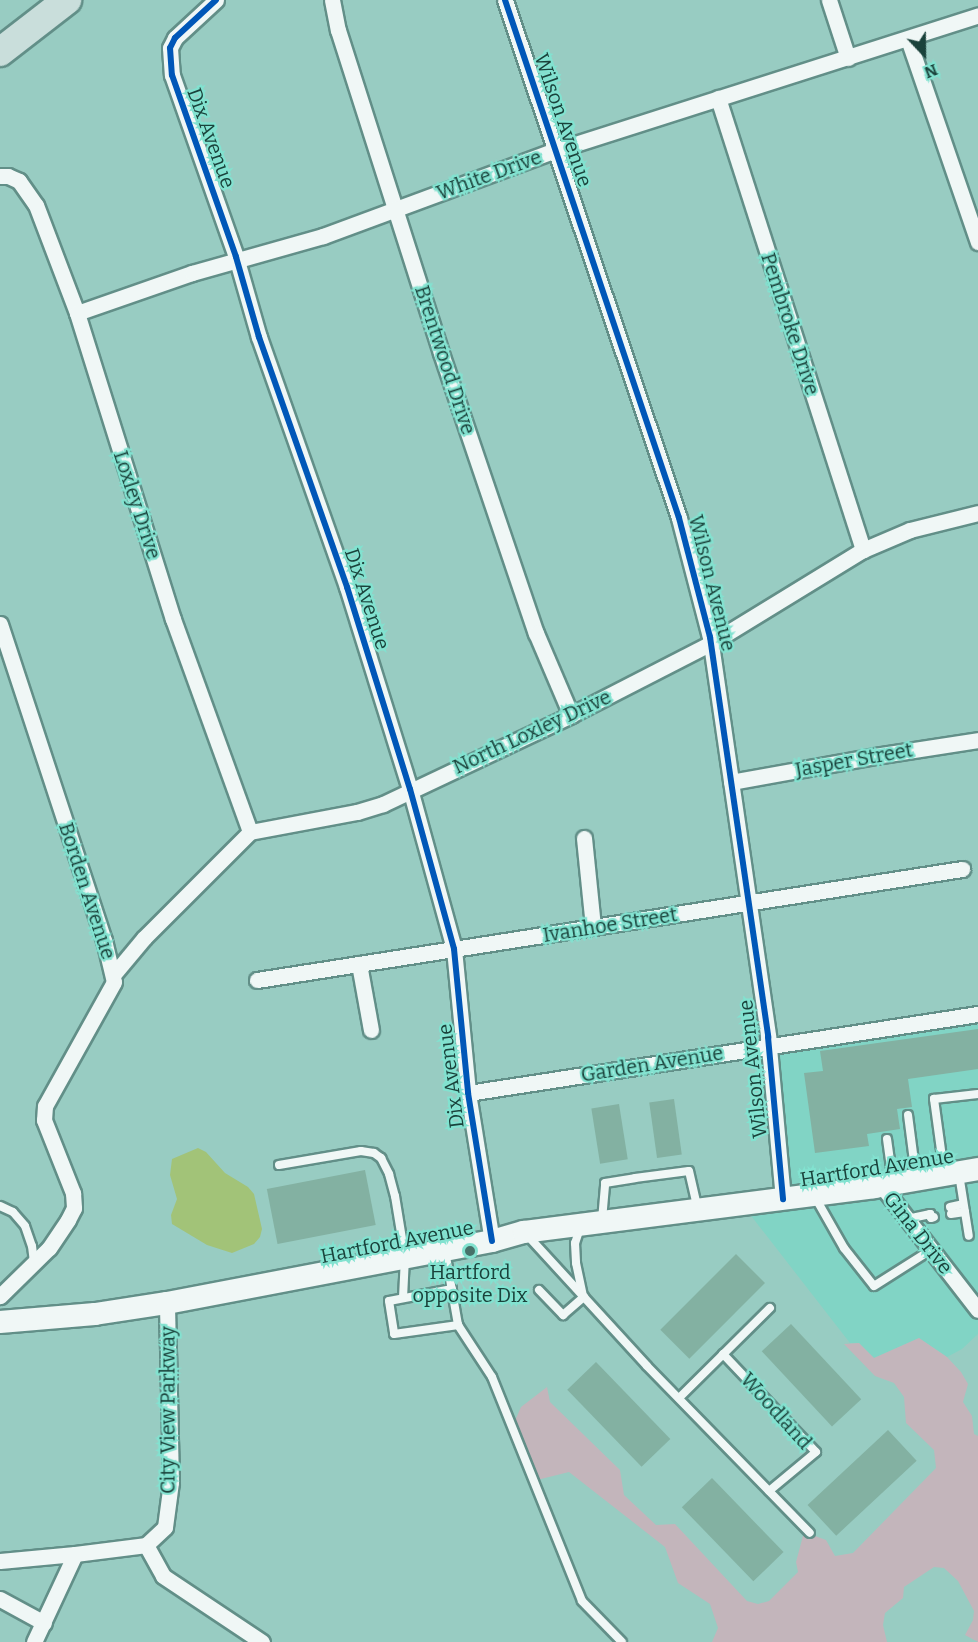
<!DOCTYPE html>
<style>
body{margin:0}
#map{position:relative;width:978px;height:1642px;overflow:hidden;background:#98ccc2;font-family:Bitter,serif}
div>[style]{position:absolute}
.built>*{inset:0;background:#81d4c5}
.green>*{inset:0;background:#c3b5bb}
.water>*{inset:0;background:#a2c378}
.building>*{inset:0;background:#83b1a2;transform-origin:0 0}
.roads{filter:drop-shadow(2px 0 #628f88) drop-shadow(-2px 0 #628f88) drop-shadow(0 2px #628f88) drop-shadow(0 -2px #628f88)}
.service>*{height:8px;margin:-4px;padding:0 4px;transform-origin:4px;border-radius:4px;background:#f0f7f6}
.minor>*{height:15px;margin:-7.5px;padding:0 7.5px;transform-origin:7.5px;border-radius:7.5px;background:#f0f7f6}
.secondary>*{height:22px;margin:-11px;padding:0 11px;transform-origin:11px;border-radius:11px;background:#f0f7f6}
.motorway>*{height:28px;margin:-14px;padding:0 14px;transform-origin:14px;border-radius:14px;background:#c9dedb}
.cycleway>*{height:6px;margin:-3px;padding:0 3px;transform-origin:3px;border-radius:3px;background:#0057b8}
.dots>*{width:16px;height:16px;translate:-50% -50%;box-sizing:border-box;border:3px solid #82e2d0;border-radius:50%}
span{translate:-50% -50%;white-space:nowrap;text-align:center;line-height:1.15;-webkit-text-stroke:4.5px #82e2d0;paint-order:stroke}
.street-label{font-size:20px;color:#1a423b}
.poi-label{font-size:20px;color:#1a423b}
.north{position:absolute;left:894px;top:24px;width:60px;height:60px;-webkit-text-stroke:4px #82e2d0;paint-order:stroke;rotate:158deg;font-size:16px;font-weight:700;line-height:24px;text-align:center;color:#1a423b}
.north::after{content:'';display:block;margin:auto;width:21px;height:27px;background:#1a423b;clip-path:polygon(50% 0,100% 100%,50% 72%,0 100%)}
</style>
<div id="map">
<div class="built">
<div style="clip-path:polygon(978px 1011px,978px 1334px,962px 1349px,947px 1357px,919px 1338px,874px 1358px,859px 1343px,850px 1343px,745px 1208px,779px 1200px,768px 1054px)"></div>
</div>
<div class="green">
<div style="clip-path:polygon(919px 1338px,947px 1357px,961px 1372px,968px 1384px,963px 1402px,972px 1416px,974px 1434px,978px 1436px,978px 1642px,965px 1635px,973px 1620px,974px 1611px,958px 1581px,944px 1568px,934px 1567px,904px 1587px,903px 1598px,885px 1613px,883px 1625px,887px 1642px,712px 1642px,718px 1628px,710px 1604px,678px 1583px,665px 1547px,569px 1472px,529px 1482px,510px 1432px,521px 1407px,547px 1387px,550px 1402px,620px 1470px,624px 1495px,656px 1525px,675px 1524px,747px 1601px,758px 1604px,769px 1601px,798px 1572px,796px 1562px,804px 1532px,826px 1540px,835px 1556px,853px 1553px,936px 1468px,934px 1450px,906px 1423px,904px 1397px,894px 1383px,875px 1376px,844px 1344px,859px 1343px,874px 1358px)"></div>
</div>
<div class="water">
<div style="clip-path:polygon(198px 1148px,206px 1152px,225px 1173px,248px 1187px,254px 1194px,262px 1229px,260px 1237px,254px 1244px,232px 1253px,207px 1245px,172px 1224px,171px 1215px,177px 1199px,170px 1175px,172px 1159px)"></div>
</div>
<div class="building">
<div style="clip-path:polygon(978px 1029px,978px 1069px,908px 1079px,912px 1107px,897px 1109px,900px 1129px,867px 1134px,869px 1146px,815px 1153px,804px 1073px,823px 1071px,820px 1051px)"></div>
<div style="left:674px;top:1099px;width:56px;height:25px;rotate:82deg"></div>
<div style="left:619px;top:1104px;width:56px;height:28px;rotate:81deg"></div>
<div style="left:365px;top:1170px;width:56px;height:100px;rotate:79deg"></div>
<div style="left:736px;top:1254px;width:41px;height:107px;rotate:45deg"></div>
<div style="left:791px;top:1324px;width:103px;height:40px;rotate:47deg"></div>
<div style="left:596px;top:1362px;width:107px;height:40px;rotate:46deg"></div>
<div style="left:888px;top:1430px;width:42px;height:110px;rotate:47deg"></div>
<div style="left:712px;top:1478px;width:103px;height:42px;rotate:46deg"></div>
</div>
<div class="roads">
<div class="service">
<div style="left:908px;top:1115px;width:63px;rotate:82.6deg"></div>
<div style="left:887px;top:1139px;width:43px;rotate:82.1deg"></div>
<div style="left:279px;top:1165px;width:83px;rotate:-9.7deg"></div>
<div style="left:361px;top:1151px;width:13px;rotate:9deg"></div>
<div style="left:374px;top:1153px;width:9px;rotate:36deg"></div>
<div style="left:381px;top:1158px;width:18px;rotate:63deg"></div>
<div style="left:389px;top:1174px;width:23px;rotate:75deg"></div>
<div style="left:395px;top:1196px;width:62px;rotate:80.7deg"></div>
<div style="left:405px;top:1257px;width:41px;rotate:92.8deg"></div>
<div style="left:944px;top:1172px;width:74px;rotate:-97.8deg"></div>
<div style="left:934px;top:1099px;width:44px;rotate:-6.5deg"></div>
<div style="left:815px;top:1197px;width:59px;rotate:60.4deg"></div>
<div style="left:844px;top:1248px;width:48px;rotate:51.7deg"></div>
<div style="left:874px;top:1286px;width:67px;rotate:-32.3deg"></div>
<div style="left:0;top:1206px;width:14px;rotate:25deg"></div>
<div style="left:13px;top:1212px;width:18px;rotate:49deg"></div>
<div style="left:25px;top:1226px;width:21px;rotate:71deg"></div>
<div style="left:32px;top:1246px;width:16px;rotate:83deg"></div>
<div style="left:950px;top:1207px;width:13px;rotate:-13deg"></div>
<div style="left:965px;top:1212px;width:24px;rotate:81deg"></div>
<div style="left:951px;top:1214px;width:14px;rotate:-8deg"></div>
<div style="left:965px;top:1212px;width:36px;rotate:-99deg"></div>
<div style="left:907px;top:1219px;width:24px;rotate:-12deg"></div>
<div style="left:930px;top:1214px;width:4px;rotate:76deg"></div>
<div style="left:931px;top:1218px;width:3px;rotate:-18deg"></div>
<div style="left:602px;top:1220px;width:37px;rotate:-85deg"></div>
<div style="left:605px;top:1183px;width:30px;rotate:-9deg"></div>
<div style="left:635px;top:1178px;width:54px;rotate:-7.4deg"></div>
<div style="left:689px;top:1171px;width:37px;rotate:77deg"></div>
<div style="left:580px;top:1228px;width:16px;rotate:108deg"></div>
<div style="left:575px;top:1243px;width:20px;rotate:87deg"></div>
<div style="left:576px;top:1263px;width:34px;rotate:78deg"></div>
<div style="left:528px;top:1236px;width:176px;rotate:47.5deg"></div>
<div style="left:647px;top:1366px;width:233px;rotate:45.7deg"></div>
<div style="left:445px;top:1251px;width:75px;rotate:80deg"></div>
<div style="left:458px;top:1325px;width:62px;rotate:56.8deg"></div>
<div style="left:492px;top:1377px;width:241px;rotate:68.1deg"></div>
<div style="left:582px;top:1601px;width:57px;rotate:45.7deg"></div>
<div style="left:452px;top:1289px;width:64px;rotate:169.2deg"></div>
<div style="left:389px;top:1301px;width:33px;rotate:81deg"></div>
<div style="left:394px;top:1334px;width:65px;rotate:-8deg"></div>
<div style="left:539px;top:1290px;width:35px;rotate:46deg"></div>
<div style="left:563px;top:1315px;width:28px;rotate:-41deg"></div>
<div style="left:723px;top:1354px;width:135px;rotate:46.5deg"></div>
<div style="left:816px;top:1452px;width:61px;rotate:140.3deg"></div>
<div style="left:679px;top:1398px;width:128px;rotate:-44.7deg"></div>
</div>
<div class="minor">
<div style="left:216px;top:0;width:56px;rotate:137.2deg"></div>
<div style="left:175px;top:38px;width:11px;rotate:117deg"></div>
<div style="left:170px;top:48px;width:27px;rotate:86deg"></div>
<div style="left:172px;top:75px;width:193px;rotate:70.6deg"></div>
<div style="left:236px;top:257px;width:83px;rotate:74deg"></div>
<div style="left:259px;top:337px;width:265px;rotate:70.6deg"></div>
<div style="left:347px;top:587px;width:212px;rotate:72.7deg"></div>
<div style="left:410px;top:789px;width:166px;rotate:74.6deg"></div>
<div style="left:454px;top:949px;width:145px;rotate:84.4deg"></div>
<div style="left:468px;top:1093px;width:150px;rotate:80.8deg"></div>
<div style="left:332px;top:0;width:31px;rotate:79deg"></div>
<div style="left:338px;top:30px;width:339px;rotate:72.3deg"></div>
<div style="left:441px;top:353px;width:296px;rotate:71.3deg"></div>
<div style="left:536px;top:633px;width:89px;rotate:66.9deg"></div>
<div style="left:505px;top:0;width:546px;rotate:71.43deg"></div>
<div style="left:679px;top:518px;width:123px;rotate:75.4deg"></div>
<div style="left:710px;top:637px;width:404px;rotate:81.7deg"></div>
<div style="left:768px;top:1037px;width:163px;rotate:84.7deg"></div>
<div style="left:829px;top:0;width:61px;rotate:71.9deg"></div>
<div style="left:908px;top:39px;width:215px;rotate:71deg"></div>
<div style="left:718px;top:98px;width:475px;rotate:72.2deg"></div>
<div style="left:0;top:176px;width:8px"></div>
<div style="left:8px;top:176px;width:12px;rotate:24deg"></div>
<div style="left:19px;top:181px;width:29px;rotate:55deg"></div>
<div style="left:36px;top:205px;width:116px;rotate:69.2deg"></div>
<div style="left:77px;top:313px;width:321px;rotate:72.6deg"></div>
<div style="left:173px;top:619px;width:226px;rotate:70.1deg"></div>
<div style="left:77px;top:313px;width:122px;rotate:-19.2deg"></div>
<div style="left:192px;top:273px;width:136px;rotate:-15.8deg"></div>
<div style="left:323px;top:236px;width:248px;rotate:-20.3deg"></div>
<div style="left:556px;top:150px;width:443px;rotate:-17.7deg"></div>
<div style="left:0;top:624px;width:333px;rotate:71.8deg"></div>
<div style="left:104px;top:940px;width:43px;rotate:76.6deg"></div>
<div style="left:114px;top:982px;width:142px;rotate:119.1deg"></div>
<div style="left:45px;top:1106px;width:14px;rotate:94deg"></div>
<div style="left:44px;top:1120px;width:79px;rotate:68.3deg"></div>
<div style="left:73px;top:1193px;width:15px;rotate:86deg"></div>
<div style="left:74px;top:1208px;width:13px;rotate:117deg"></div>
<div style="left:68px;top:1220px;width:34px;rotate:124deg"></div>
<div style="left:49px;top:1248px;width:69px;rotate:135.6deg"></div>
<div style="left:731px;top:782px;width:146px;rotate:-10.2deg"></div>
<div style="left:875px;top:756px;width:104px;rotate:-8.8deg"></div>
<div style="left:584px;top:838px;width:89px;rotate:84.2deg"></div>
<div style="left:359px;top:964px;width:67px;rotate:79.7deg"></div>
<div style="left:114px;top:974px;width:47px;rotate:-50.2deg"></div>
<div style="left:144px;top:938px;width:150px;rotate:-45deg"></div>
<div style="left:250px;top:832px;width:109px;rotate:-10.6deg"></div>
<div style="left:357px;top:812px;width:27px;rotate:-17deg"></div>
<div style="left:383px;top:804px;width:208px;rotate:-25.3deg"></div>
<div style="left:571px;top:715px;width:157px;rotate:-27.2deg"></div>
<div style="left:711px;top:643px;width:178px;rotate:-31.5deg"></div>
<div style="left:863px;top:550px;width:51px;rotate:-23.1deg"></div>
<div style="left:910px;top:530px;width:70px;rotate:-14deg"></div>
<div style="left:257px;top:980px;width:714px;rotate:-8.95deg"></div>
<div style="left:468px;top:1093px;width:516px;rotate:-8.81deg"></div>
<div style="left:881px;top:1185px;width:158px;rotate:52.2deg"></div>
<div style="left:146px;top:1545px;width:35px;rotate:61deg"></div>
<div style="left:163px;top:1576px;width:119px;rotate:33.7deg"></div>
<div style="left:0;top:1561px;width:75px;rotate:-5.3deg"></div>
<div style="left:0;top:1599px;width:50px;rotate:28.6deg"></div>
<div style="left:34px;top:1642px;width:97px;rotate:-65deg"></div>
<div style="left:75px;top:1554px;width:72px;rotate:-7.2deg"></div>
<div style="left:146px;top:1545px;width:26px;rotate:-43deg"></div>
<div style="left:165px;top:1527px;width:45px;rotate:-82.4deg"></div>
<div style="left:171px;top:1482px;width:179px;rotate:-91.3deg"></div>
</div>
<div class="secondary">
<div style="left:0;top:1322px;width:95px;rotate:-4.8deg"></div>
<div style="left:95px;top:1314px;width:73px;rotate:-8.7deg"></div>
<div style="left:167px;top:1303px;width:331px;rotate:-10.8deg"></div>
<div style="left:492px;top:1241px;width:33px;rotate:-16deg"></div>
<div style="left:524px;top:1232px;width:353px;rotate:-7.3deg"></div>
<div style="left:874px;top:1187px;width:106px;rotate:-9.8deg"></div>
</div>
<div class="motorway">
<div style="left:0;top:52px;width:85px;rotate:-37.8deg"></div>
</div>
</div>
<div class="cycleway">
<div style="left:216px;top:0;width:56px;rotate:137.2deg"></div>
<div style="left:175px;top:38px;width:11px;rotate:117deg"></div>
<div style="left:170px;top:48px;width:27px;rotate:86deg"></div>
<div style="left:172px;top:75px;width:193px;rotate:70.6deg"></div>
<div style="left:236px;top:257px;width:83px;rotate:74deg"></div>
<div style="left:259px;top:337px;width:265px;rotate:70.6deg"></div>
<div style="left:347px;top:587px;width:212px;rotate:72.7deg"></div>
<div style="left:410px;top:789px;width:166px;rotate:74.6deg"></div>
<div style="left:454px;top:949px;width:145px;rotate:84.4deg"></div>
<div style="left:468px;top:1093px;width:150px;rotate:80.8deg"></div>
<div style="left:505px;top:0;width:546px;rotate:71.43deg"></div>
<div style="left:679px;top:518px;width:123px;rotate:75.4deg"></div>
<div style="left:710px;top:637px;width:404px;rotate:81.7deg"></div>
<div style="left:768px;top:1037px;width:163px;rotate:84.7deg"></div>
</div>
<div class="dots">
<div style="left:470px;top:1251px;background:#46726a"></div>
</div>
<div class="street-label">
<span style="left:563px;top:120px;rotate:71deg">Wilson Avenue</span>
<span style="left:211px;top:138px;rotate:70deg">Dix Avenue</span>
<span style="left:489px;top:175px;rotate:-20deg">White Drive</span>
<span style="left:790px;top:324px;rotate:72deg">Pembroke Drive</span>
<span style="left:445px;top:360px;rotate:72deg">Brentwood Drive</span>
<span style="left:137px;top:505px;rotate:72deg">Loxley Drive</span>
<span style="left:712px;top:583px;rotate:76deg">Wilson Avenue</span>
<span style="left:367px;top:599px;rotate:72deg">Dix Avenue</span>
<span style="left:532px;top:732px;rotate:-25deg">North Loxley Drive</span>
<span style="left:854px;top:760px;rotate:-10deg">Jasper Street</span>
<span style="left:87px;top:891px;rotate:72deg">Borden Avenue</span>
<span style="left:610px;top:925px;rotate:-9deg">Ivanhoe Street</span>
<span style="left:652px;top:1064px;rotate:-9deg">Garden Avenue</span>
<span style="left:753px;top:1069px;rotate:-96deg">Wilson Avenue</span>
<span style="left:451px;top:1076px;rotate:-97deg">Dix Avenue</span>
<span style="left:877px;top:1168px;rotate:-9deg">Hartford Avenue</span>
<span style="left:918px;top:1233px;rotate:52deg">Gina Drive</span>
<span style="left:397px;top:1242px;rotate:-11deg">Hartford Avenue</span>
<span style="left:168px;top:1410px;rotate:-90deg">City View Parkway</span>
<span style="left:776px;top:1411px;rotate:48deg">Woodland</span>
</div>
<div class="poi-label">
<span style="left:470px;top:1284px">Hartford<br>opposite Dix</span>
</div>
<div class="north">N</div>
</div>
